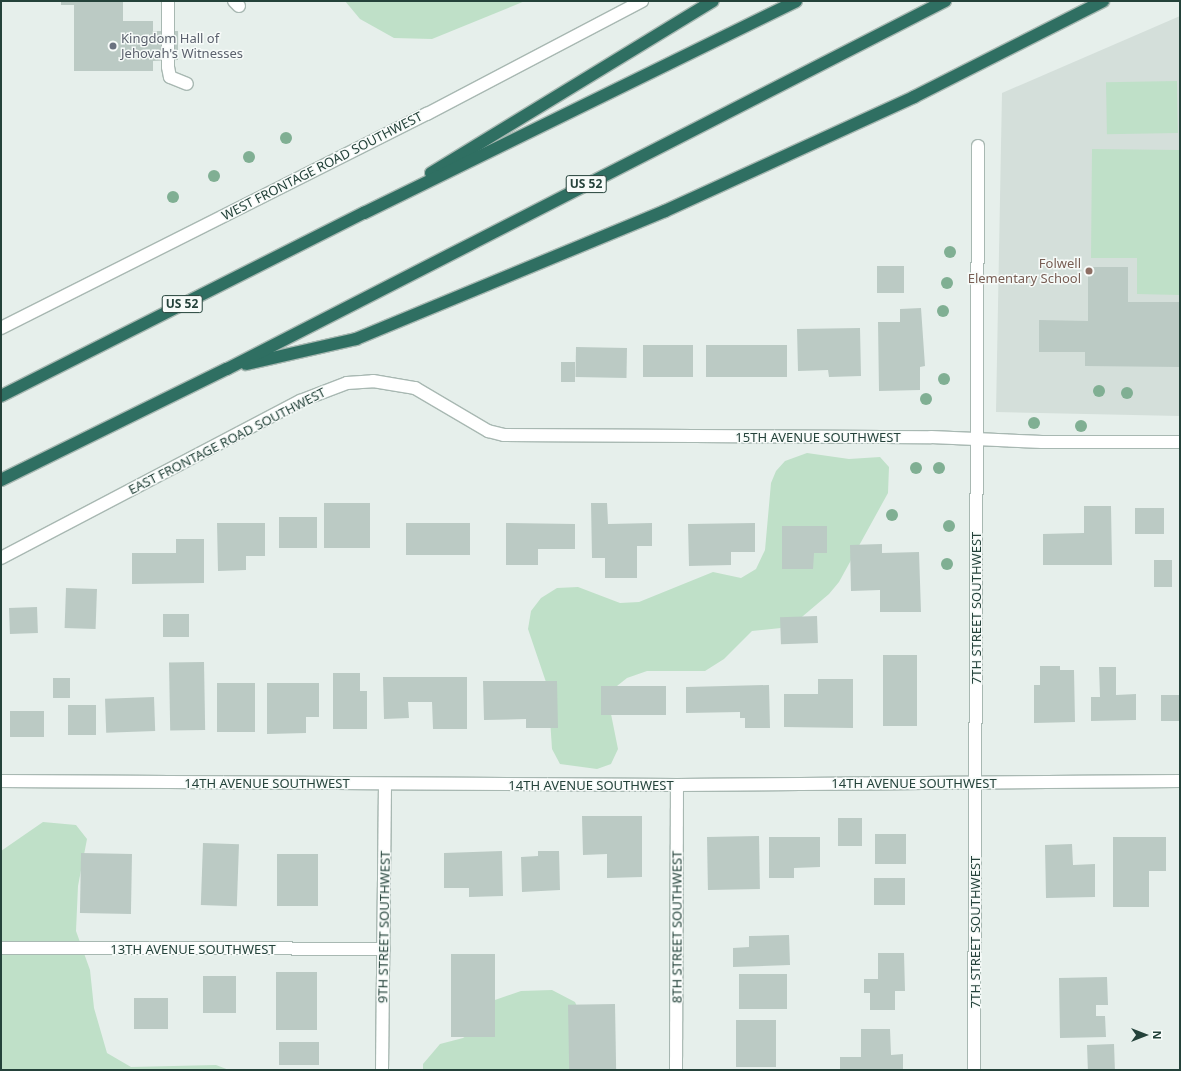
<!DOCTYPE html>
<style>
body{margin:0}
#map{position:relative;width:1181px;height:1071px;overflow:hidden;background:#e6efeb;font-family:"Noto Sans",sans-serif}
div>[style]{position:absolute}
.built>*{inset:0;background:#d4dfda}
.green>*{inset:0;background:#bfe0c8;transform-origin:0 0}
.building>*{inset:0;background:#bbcac4;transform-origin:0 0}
.roads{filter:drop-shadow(1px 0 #a8b8b2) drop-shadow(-1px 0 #a8b8b2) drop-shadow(0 1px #a8b8b2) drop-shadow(0 -1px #a8b8b2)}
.minor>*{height:12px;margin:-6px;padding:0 6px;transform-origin:6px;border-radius:6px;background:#fff}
.highway>*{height:12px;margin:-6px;padding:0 6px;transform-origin:6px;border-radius:6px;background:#2f6f62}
.trees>*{width:12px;height:12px;margin:-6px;border-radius:50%;background:#80af93}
.dots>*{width:11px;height:11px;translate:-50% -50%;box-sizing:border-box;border:2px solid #f7fbf9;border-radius:50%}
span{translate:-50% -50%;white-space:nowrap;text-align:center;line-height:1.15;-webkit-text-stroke:3px #f7fbf9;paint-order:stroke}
.shield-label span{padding:1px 3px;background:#f7fbf9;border:1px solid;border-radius:3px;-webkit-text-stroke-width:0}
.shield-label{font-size:12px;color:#24423a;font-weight:700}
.worship-label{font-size:13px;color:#5b616d}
.left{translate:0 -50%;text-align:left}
.street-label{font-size:13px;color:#24423a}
.education-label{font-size:13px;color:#785e54}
.right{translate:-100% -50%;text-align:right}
.frame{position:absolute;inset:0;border:2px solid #24423a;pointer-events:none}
.north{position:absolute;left:1125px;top:1015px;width:40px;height:40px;-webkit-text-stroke:3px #f7fbf9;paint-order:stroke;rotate:90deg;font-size:11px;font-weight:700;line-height:16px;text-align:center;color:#24423a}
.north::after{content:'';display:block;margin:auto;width:14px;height:18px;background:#24423a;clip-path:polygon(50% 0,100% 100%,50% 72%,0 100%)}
</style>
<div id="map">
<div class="built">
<div style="clip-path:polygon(1180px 16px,1180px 416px,996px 412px,1002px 93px)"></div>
</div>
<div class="green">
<div style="clip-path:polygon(345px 1px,525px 1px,432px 39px,394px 38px,360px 19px)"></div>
<div style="left:1177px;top:81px;width:52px;height:71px;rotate:89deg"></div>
<div style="clip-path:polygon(1092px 149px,1180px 150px,1180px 295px,1137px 294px,1137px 258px,1091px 258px)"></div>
<div style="clip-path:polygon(807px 453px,849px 459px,880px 457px,889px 467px,888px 493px,839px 582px,829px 594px,790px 627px,752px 631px,724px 659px,705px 671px,647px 671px,627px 678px,607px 694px,618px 749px,611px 764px,597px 769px,560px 764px,552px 749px,548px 688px,528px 629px,531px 611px,541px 598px,557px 588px,578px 587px,620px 603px,639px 602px,713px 572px,741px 578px,756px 569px,765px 550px,771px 483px,776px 471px,785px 461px)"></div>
<div style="clip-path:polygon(43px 822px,76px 825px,87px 839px,78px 886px,76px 931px,90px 970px,94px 1008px,107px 1053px,131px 1067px,216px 1065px,229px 1070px,1px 1070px,1px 851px)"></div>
<div style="clip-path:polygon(552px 990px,575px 1002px,585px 1025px,596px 1070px,423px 1070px,423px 1064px,440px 1044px,463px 1038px,479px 1027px,492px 1001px,521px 991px)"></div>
</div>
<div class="building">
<div style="clip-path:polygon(61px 1px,123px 1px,123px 21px,153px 21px,153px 31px,178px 31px,178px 60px,153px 61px,153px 71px,74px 71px,74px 5px,61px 5px)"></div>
<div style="left:877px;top:266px;width:27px;height:27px"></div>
<div style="clip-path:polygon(1088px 267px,1128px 267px,1128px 302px,1180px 302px,1180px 367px,1085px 366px,1085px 352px,1039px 352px,1039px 320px,1088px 321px)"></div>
<div style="clip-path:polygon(921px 308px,925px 366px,920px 367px,920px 390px,879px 391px,878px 322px,900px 322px,900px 309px)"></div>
<div style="clip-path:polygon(860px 328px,861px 376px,829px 377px,828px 370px,798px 371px,797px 329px)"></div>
<div style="left:643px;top:345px;width:50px;height:32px"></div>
<div style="left:706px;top:345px;width:81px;height:32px"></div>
<div style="left:576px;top:347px;width:51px;height:30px;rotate:1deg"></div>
<div style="left:561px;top:362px;width:14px;height:20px"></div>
<div style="left:370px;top:503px;width:45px;height:46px;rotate:90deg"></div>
<div style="clip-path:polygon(591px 503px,607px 503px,608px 524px,652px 523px,652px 546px,637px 546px,637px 578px,605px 578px,605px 558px,592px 558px)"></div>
<div style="clip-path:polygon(1084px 506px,1111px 506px,1112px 565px,1043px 565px,1043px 534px,1084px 533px)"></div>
<div style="left:1135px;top:508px;width:29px;height:26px"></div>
<div style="left:279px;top:517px;width:38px;height:31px"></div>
<div style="clip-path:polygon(217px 523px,265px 523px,265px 556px,246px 556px,246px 570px,218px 571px)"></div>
<div style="left:470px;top:523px;width:32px;height:64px;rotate:90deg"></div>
<div style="clip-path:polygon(506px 523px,575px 524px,575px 549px,538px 549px,538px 565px,506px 565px)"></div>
<div style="clip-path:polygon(755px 523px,755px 552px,731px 552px,731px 565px,689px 566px,688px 524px)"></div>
<div style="clip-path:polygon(782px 526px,827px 526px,827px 553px,814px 553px,813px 569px,782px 569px)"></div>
<div style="clip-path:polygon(176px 539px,204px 539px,204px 583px,132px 584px,132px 553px,176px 553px)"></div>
<div style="clip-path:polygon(882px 544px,882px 553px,919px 552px,921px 612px,880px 612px,880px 590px,851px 591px,850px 545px)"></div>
<div style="left:1154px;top:560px;width:18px;height:27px"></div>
<div style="left:66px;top:588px;width:31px;height:40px;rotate:2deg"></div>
<div style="left:37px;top:607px;width:26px;height:28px;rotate:88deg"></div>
<div style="left:163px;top:614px;width:26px;height:23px"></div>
<div style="left:817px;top:616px;width:27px;height:37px;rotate:88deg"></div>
<div style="left:883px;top:655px;width:34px;height:71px"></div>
<div style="left:204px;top:662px;width:68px;height:35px;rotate:89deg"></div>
<div style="clip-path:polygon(1040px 666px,1060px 666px,1060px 670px,1074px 670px,1075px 722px,1034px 723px,1034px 685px,1040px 685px)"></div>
<div style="clip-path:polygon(1099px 667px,1116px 667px,1116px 695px,1136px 694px,1136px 720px,1091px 721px,1091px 697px,1100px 697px)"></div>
<div style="clip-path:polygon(333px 673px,360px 673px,360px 691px,367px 691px,367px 729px,333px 729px)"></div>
<div style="clip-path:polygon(383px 677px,467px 677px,467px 729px,433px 729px,432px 702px,408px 702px,409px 718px,384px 719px)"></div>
<div style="left:53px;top:678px;width:17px;height:20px"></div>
<div style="clip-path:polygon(818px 679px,853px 679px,853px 728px,784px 727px,784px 694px,818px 694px)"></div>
<div style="clip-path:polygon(483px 681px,557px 681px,558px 728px,526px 728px,526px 719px,484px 720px)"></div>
<div style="left:217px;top:683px;width:38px;height:49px"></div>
<div style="clip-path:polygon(267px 683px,319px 683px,319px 717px,306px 717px,306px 733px,267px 734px)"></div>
<div style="clip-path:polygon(769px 685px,770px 728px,745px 728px,745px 718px,740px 718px,740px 712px,686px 713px,686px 687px)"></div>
<div style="left:666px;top:686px;width:29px;height:65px;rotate:90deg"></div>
<div style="left:1180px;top:695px;width:26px;height:19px;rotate:90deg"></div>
<div style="left:154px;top:697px;width:34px;height:49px;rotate:88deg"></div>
<div style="left:68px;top:705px;width:28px;height:30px"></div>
<div style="left:10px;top:711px;width:34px;height:26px"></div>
<div style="clip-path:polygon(582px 816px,642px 816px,642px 877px,607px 878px,607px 854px,583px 855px)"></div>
<div style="left:838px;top:818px;width:24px;height:28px"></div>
<div style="left:875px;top:834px;width:31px;height:30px"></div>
<div style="left:759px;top:836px;width:53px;height:52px;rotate:89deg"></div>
<div style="clip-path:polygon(769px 837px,820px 837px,820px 867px,794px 868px,794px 878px,769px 878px)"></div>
<div style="clip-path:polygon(1113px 837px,1166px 837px,1166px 871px,1149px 871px,1149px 907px,1113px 907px)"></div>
<div style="left:203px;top:843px;width:36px;height:62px;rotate:2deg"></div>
<div style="clip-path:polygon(1072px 844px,1073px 865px,1095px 864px,1095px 897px,1046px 898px,1045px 845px)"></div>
<div style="clip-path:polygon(502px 851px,503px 896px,469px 897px,469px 888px,444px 888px,444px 853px)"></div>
<div style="clip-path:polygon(538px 851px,559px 851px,560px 890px,522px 892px,521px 857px,538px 856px)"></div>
<div style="left:81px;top:853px;width:51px;height:60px;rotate:1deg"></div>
<div style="left:277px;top:854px;width:41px;height:52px"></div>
<div style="left:874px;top:878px;width:31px;height:27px"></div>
<div style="clip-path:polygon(789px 935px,790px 965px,733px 967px,733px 948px,749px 947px,749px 936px)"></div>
<div style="clip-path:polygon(878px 953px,904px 953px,905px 991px,895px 991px,895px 1010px,870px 1010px,870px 993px,864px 993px,864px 979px,878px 979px)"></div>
<div style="left:495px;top:954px;width:83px;height:44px;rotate:90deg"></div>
<div style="left:276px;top:972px;width:41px;height:58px"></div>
<div style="left:739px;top:974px;width:48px;height:35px"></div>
<div style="left:203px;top:976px;width:33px;height:37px"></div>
<div style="clip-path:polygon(1107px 977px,1108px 1005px,1096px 1005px,1096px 1016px,1105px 1016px,1106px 1037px,1060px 1038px,1059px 978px)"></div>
<div style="left:134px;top:998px;width:34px;height:31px"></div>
<div style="left:615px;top:1004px;width:66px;height:47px;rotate:89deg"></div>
<div style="left:736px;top:1020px;width:40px;height:47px"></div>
<div style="clip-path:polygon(861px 1029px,890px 1029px,891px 1055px,903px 1054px,903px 1070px,840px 1070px,840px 1057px,861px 1057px)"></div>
<div style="left:279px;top:1042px;width:40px;height:23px"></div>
<div style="left:1114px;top:1044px;width:26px;height:27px;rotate:88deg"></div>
</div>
<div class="roads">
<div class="minor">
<div style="left:168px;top:1px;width:66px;rotate:90deg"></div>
<div style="left:168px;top:67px;width:10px;rotate:79deg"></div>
<div style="left:170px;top:77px;width:18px;rotate:22deg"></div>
<div style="left:234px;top:1px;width:7px;rotate:45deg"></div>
<div style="left:1px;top:328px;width:477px;rotate:-26.7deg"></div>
<div style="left:427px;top:114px;width:243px;rotate:-27.7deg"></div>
<div style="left:1px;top:558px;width:338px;rotate:-27.7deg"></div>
<div style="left:300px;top:401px;width:50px;rotate:-21deg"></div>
<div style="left:347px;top:383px;width:26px;rotate:-4deg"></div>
<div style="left:373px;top:381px;width:43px;rotate:9.5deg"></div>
<div style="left:415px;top:388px;width:85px;rotate:30.5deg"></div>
<div style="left:488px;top:431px;width:16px;rotate:14deg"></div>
<div style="left:504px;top:435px;width:427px;rotate:0.3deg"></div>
<div style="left:931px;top:437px;width:111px;rotate:2.6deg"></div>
<div style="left:1042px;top:442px;width:138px"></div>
<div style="left:1px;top:781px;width:676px;rotate:0.34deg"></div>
<div style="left:677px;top:785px;width:503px;rotate:-0.46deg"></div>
<div style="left:1px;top:948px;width:383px;rotate:0.1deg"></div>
<div style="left:676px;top:1069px;width:284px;rotate:-89.8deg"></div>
<div style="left:382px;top:1070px;width:286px;rotate:-89.4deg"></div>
<div style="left:974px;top:1070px;width:924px;rotate:-89.75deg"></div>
</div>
<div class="highway">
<div style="left:431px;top:173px;width:330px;rotate:-31.4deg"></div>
<div style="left:246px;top:364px;width:113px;rotate:-12.8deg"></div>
<div style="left:356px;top:339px;width:334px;rotate:-22.5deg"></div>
<div style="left:665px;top:211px;width:274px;rotate:-24.6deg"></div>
<div style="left:914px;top:97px;width:212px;rotate:-26.9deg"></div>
<div style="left:1px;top:396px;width:407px;rotate:-26.8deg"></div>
<div style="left:364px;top:213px;width:481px;rotate:-26.1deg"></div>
<div style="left:1px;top:480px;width:252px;rotate:-26.2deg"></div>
<div style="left:227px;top:369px;width:807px;rotate:-27.14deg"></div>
</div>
</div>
<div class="trees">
<div style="left:286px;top:138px"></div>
<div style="left:249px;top:157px"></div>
<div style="left:214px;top:176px"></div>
<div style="left:173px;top:197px"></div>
<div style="left:950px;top:252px"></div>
<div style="left:947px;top:283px"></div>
<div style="left:943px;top:311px"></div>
<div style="left:944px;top:379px"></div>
<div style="left:1099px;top:391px"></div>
<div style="left:1127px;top:393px"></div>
<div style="left:926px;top:399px"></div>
<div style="left:1034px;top:423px"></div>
<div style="left:1081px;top:426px"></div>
<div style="left:916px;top:468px"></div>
<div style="left:939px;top:468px"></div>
<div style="left:892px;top:515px"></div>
<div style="left:949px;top:526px"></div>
<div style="left:947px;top:564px"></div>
</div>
<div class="dots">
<div style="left:113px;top:46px;background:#6b7280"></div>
<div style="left:1089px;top:271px;background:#8d6e63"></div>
</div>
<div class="shield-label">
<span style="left:586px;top:184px">US 52</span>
<span style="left:182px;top:304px">US 52</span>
</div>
<div class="worship-label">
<span class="left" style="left:121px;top:46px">Kingdom Hall of<br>Jehovah's Witnesses</span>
</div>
<div class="street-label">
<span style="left:322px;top:166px;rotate:-27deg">WEST FRONTAGE ROAD SOUTHWEST</span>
<span style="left:818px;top:437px">15TH AVENUE SOUTHWEST</span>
<span style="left:227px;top:441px;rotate:-27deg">EAST FRONTAGE ROAD SOUTHWEST</span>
<span style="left:976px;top:608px;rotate:-90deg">7TH STREET SOUTHWEST</span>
<span style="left:267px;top:783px">14TH AVENUE SOUTHWEST</span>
<span style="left:914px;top:783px">14TH AVENUE SOUTHWEST</span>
<span style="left:591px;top:785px">14TH AVENUE SOUTHWEST</span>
<span style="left:384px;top:927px;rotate:-89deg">9TH STREET SOUTHWEST</span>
<span style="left:677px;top:927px;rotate:-90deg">8TH STREET SOUTHWEST</span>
<span style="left:975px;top:932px;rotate:-90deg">7TH STREET SOUTHWEST</span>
<span style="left:193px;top:949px">13TH AVENUE SOUTHWEST</span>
</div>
<div class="education-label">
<span class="right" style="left:1081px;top:271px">Folwell<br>Elementary School</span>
</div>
<div class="frame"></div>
<div class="north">N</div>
</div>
